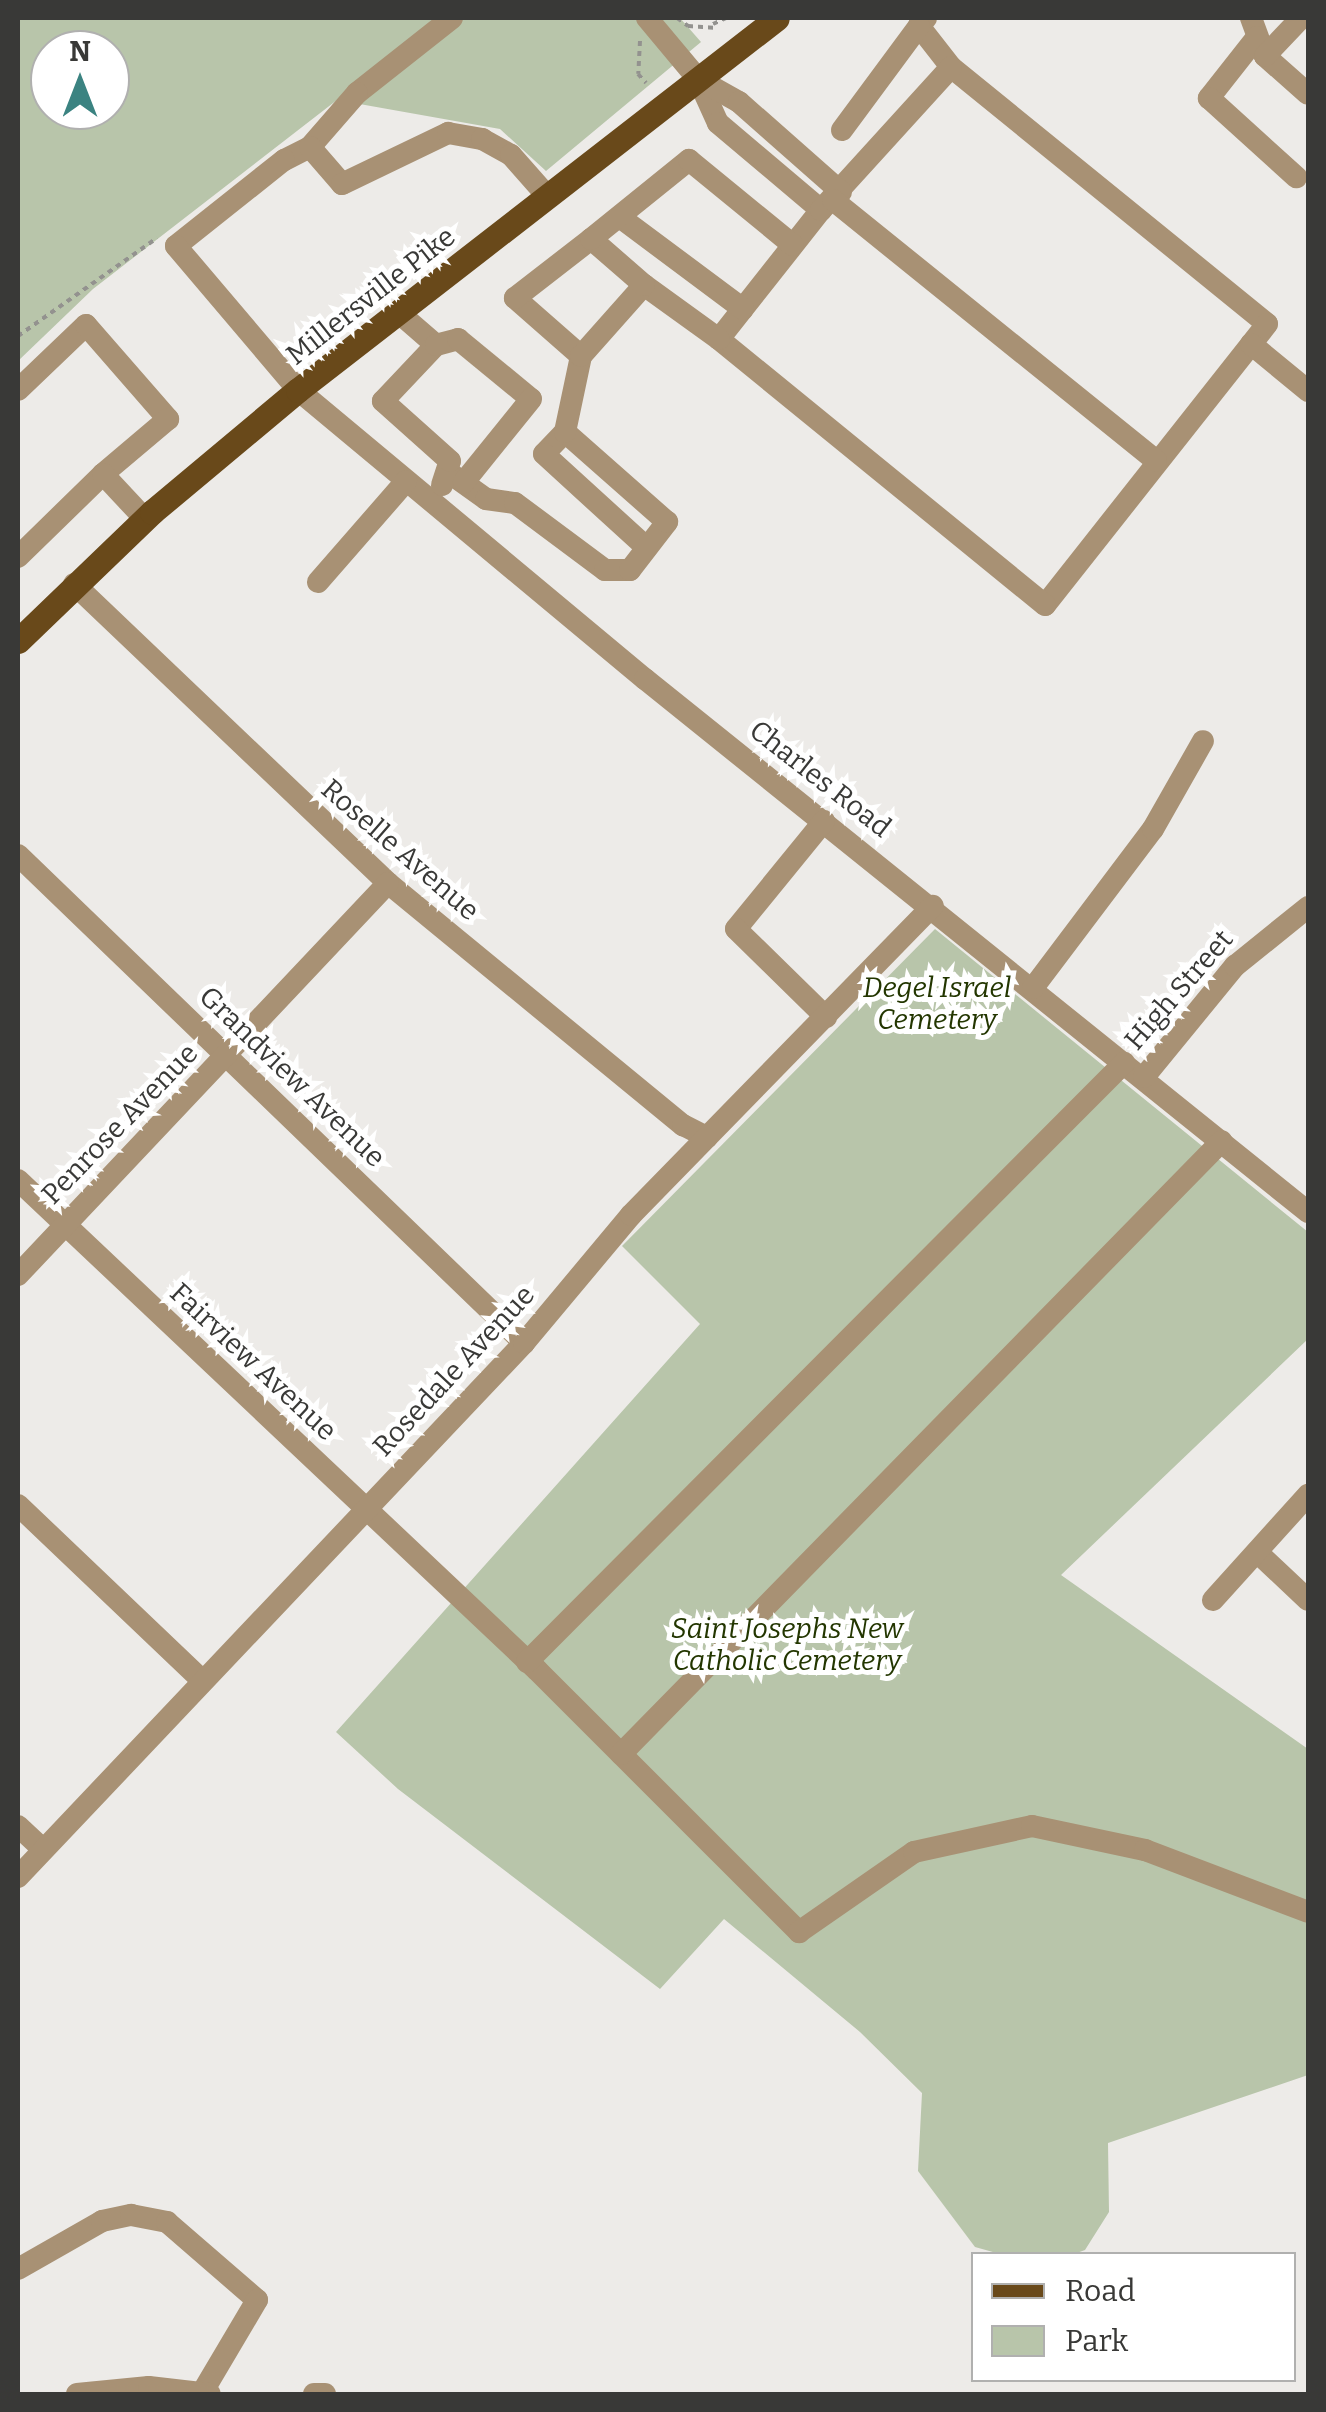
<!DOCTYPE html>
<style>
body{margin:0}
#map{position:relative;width:1326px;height:2412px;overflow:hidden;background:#edebe8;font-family:Bitter,serif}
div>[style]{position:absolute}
.green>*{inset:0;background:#b8c5aa}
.path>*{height:4px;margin-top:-2px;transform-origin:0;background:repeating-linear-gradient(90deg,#93928f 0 5px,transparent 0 10px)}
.minor>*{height:22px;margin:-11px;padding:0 11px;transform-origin:11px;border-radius:11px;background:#a89174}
.major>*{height:25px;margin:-12.5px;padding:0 12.5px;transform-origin:12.5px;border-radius:12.5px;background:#69491a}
span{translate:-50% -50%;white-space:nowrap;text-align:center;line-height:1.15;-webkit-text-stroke:10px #fff;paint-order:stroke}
.street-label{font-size:28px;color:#393937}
.park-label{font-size:28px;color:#233600;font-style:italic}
.frame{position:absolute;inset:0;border:20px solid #393937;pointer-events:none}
.legend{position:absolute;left:971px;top:2252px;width:325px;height:130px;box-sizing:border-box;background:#fff;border:2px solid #b0b0af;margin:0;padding:12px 18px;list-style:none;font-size:30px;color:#393937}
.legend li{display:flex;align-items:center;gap:20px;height:50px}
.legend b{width:50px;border:2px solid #b0b0af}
.north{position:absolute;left:30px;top:30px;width:100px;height:100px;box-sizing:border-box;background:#fff;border:2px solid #b0b0af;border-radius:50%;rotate:0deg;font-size:28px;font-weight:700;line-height:40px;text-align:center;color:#393937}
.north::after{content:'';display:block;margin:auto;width:35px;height:45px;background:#3b8381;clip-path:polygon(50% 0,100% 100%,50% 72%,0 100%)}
</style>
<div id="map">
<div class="green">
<div style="clip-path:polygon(evenodd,18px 18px,680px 18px,701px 42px,546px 171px,500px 129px,337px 100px,93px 289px,18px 361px,18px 18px,50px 50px,110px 50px,110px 110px,50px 110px,50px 50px)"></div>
<div style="clip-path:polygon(935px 929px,1308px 1232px,1308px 1339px,1061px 1575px,1308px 1749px,1308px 2075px,1108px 2143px,1109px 2212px,1085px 2250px,1074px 2254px,1000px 2254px,975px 2247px,918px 2171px,922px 2093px,860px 2032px,724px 1919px,660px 1989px,398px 1789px,336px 1732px,700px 1324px,622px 1246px)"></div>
</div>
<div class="path">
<div style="left:677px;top:18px;width:14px;rotate:36deg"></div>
<div style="left:688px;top:26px;width:29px;rotate:4deg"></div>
<div style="left:713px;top:24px;width:14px;rotate:-25deg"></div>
<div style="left:640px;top:41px;width:33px;rotate:93deg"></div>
<div style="left:638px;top:74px;width:12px;rotate:48deg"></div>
<div style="left:18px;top:336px;width:170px;rotate:-35.2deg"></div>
</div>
<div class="minor">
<div style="left:452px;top:18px;width:121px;rotate:141.7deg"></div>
<div style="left:357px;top:93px;width:72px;rotate:131deg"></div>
<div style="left:310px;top:147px;width:29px;rotate:153deg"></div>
<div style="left:284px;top:160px;width:138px;rotate:141.5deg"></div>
<div style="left:176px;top:246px;width:189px;rotate:49.7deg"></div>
<div style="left:298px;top:390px;width:452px;rotate:39.8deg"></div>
<div style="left:645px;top:679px;width:851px;rotate:38.8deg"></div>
<div style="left:647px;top:18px;width:80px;rotate:50.1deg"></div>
<div style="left:698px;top:79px;width:48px;rotate:65.6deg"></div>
<div style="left:718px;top:123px;width:135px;rotate:40.2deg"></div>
<div style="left:926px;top:18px;width:11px;rotate:131deg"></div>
<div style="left:919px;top:26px;width:52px;rotate:52deg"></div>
<div style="left:951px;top:67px;width:407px;rotate:39.1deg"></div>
<div style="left:1267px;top:324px;width:358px;rotate:128.3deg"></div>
<div style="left:1045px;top:605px;width:421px;rotate:-140.8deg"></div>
<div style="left:719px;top:339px;width:164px;rotate:-51.7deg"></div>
<div style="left:821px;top:210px;width:193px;rotate:-47.7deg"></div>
<div style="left:1251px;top:18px;width:40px;rotate:69.8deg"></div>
<div style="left:1265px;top:56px;width:57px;rotate:41.5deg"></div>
<div style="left:1257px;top:37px;width:78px;rotate:128.2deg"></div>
<div style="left:1209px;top:98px;width:118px;rotate:42.2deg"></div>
<div style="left:1265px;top:56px;width:52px;rotate:-46.5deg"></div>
<div style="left:698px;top:79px;width:47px;rotate:29.3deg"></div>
<div style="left:739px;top:102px;width:136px;rotate:41.4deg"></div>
<div style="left:842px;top:130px;width:129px;rotate:-53.5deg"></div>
<div style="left:310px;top:147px;width:49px;rotate:49.1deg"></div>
<div style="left:342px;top:184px;width:118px;rotate:-25.7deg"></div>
<div style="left:448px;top:133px;width:35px;rotate:10deg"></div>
<div style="left:482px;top:139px;width:33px;rotate:29deg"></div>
<div style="left:511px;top:155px;width:56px;rotate:48.6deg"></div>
<div style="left:833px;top:200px;width:415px;rotate:38.9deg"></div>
<div style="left:621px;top:218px;width:152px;rotate:36.7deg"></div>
<div style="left:644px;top:285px;width:92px;rotate:35.8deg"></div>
<div style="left:399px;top:313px;width:49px;rotate:40.9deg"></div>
<div style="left:1251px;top:344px;width:74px;rotate:39.5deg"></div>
<div style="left:581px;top:356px;width:88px;rotate:-138.7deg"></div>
<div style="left:515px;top:298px;width:96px;rotate:-37.8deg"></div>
<div style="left:18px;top:390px;width:94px;rotate:-43.7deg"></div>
<div style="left:86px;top:325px;width:125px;rotate:48.9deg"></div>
<div style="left:168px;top:419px;width:85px;rotate:139.8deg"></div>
<div style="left:565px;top:432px;width:30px;rotate:134deg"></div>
<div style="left:544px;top:454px;width:139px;rotate:42.4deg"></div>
<div style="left:451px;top:474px;width:43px;rotate:35.5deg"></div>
<div style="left:486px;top:499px;width:29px;rotate:8deg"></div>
<div style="left:515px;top:503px;width:112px;rotate:36.7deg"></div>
<div style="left:605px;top:570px;width:25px"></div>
<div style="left:630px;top:570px;width:61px;rotate:-52.4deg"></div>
<div style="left:667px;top:522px;width:136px;rotate:-138.6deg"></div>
<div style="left:565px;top:432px;width:78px;rotate:-78.1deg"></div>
<div style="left:581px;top:356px;width:95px;rotate:-48.4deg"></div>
<div style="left:644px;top:285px;width:70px;rotate:-139deg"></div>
<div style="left:591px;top:239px;width:126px;rotate:-38.9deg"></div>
<div style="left:689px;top:160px;width:134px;rotate:39.3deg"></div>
<div style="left:442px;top:485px;width:25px;rotate:-72deg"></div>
<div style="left:450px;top:461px;width:90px;rotate:-138.2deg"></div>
<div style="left:383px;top:401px;width:77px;rotate:-46.6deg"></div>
<div style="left:436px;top:345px;width:23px;rotate:-15deg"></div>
<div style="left:458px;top:339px;width:94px;rotate:39.4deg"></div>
<div style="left:531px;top:399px;width:107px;rotate:128.9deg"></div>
<div style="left:18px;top:557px;width:119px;rotate:-44.3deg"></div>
<div style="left:103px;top:474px;width:62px;rotate:47deg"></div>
<div style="left:318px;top:582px;width:134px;rotate:-48.9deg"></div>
<div style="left:74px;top:584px;width:434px;rotate:43.6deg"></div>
<div style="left:388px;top:883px;width:382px;rotate:39.4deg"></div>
<div style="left:683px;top:1125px;width:27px;rotate:27deg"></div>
<div style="left:824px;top:821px;width:139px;rotate:129.2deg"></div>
<div style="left:736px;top:929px;width:126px;rotate:44.4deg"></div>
<div style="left:18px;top:855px;width:703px;rotate:43.96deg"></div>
<div style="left:1033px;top:988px;width:199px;rotate:-53deg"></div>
<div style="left:1153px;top:829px;width:101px;rotate:-60.4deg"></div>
<div style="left:1144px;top:1077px;width:144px;rotate:-50.7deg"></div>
<div style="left:1235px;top:966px;width:94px;rotate:-38.9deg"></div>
<div style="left:18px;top:1180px;width:714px;rotate:43.35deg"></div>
<div style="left:537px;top:1670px;width:371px;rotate:45deg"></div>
<div style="left:799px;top:1932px;width:140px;rotate:-34.8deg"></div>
<div style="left:914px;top:1852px;width:121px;rotate:-12.4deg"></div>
<div style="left:1032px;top:1826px;width:116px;rotate:12deg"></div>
<div style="left:1145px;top:1850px;width:174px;rotate:20.8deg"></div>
<div style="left:18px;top:1275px;width:539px;rotate:-46.65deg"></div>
<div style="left:18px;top:1505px;width:254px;rotate:43.6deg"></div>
<div style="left:1257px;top:1552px;width:70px;rotate:43.3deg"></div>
<div style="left:1213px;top:1600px;width:142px;rotate:-47.9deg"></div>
<div style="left:527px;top:1662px;width:846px;rotate:-45.1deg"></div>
<div style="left:621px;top:1754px;width:858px;rotate:-45.57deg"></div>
<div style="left:18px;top:1826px;width:34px;rotate:43deg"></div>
<div style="left:18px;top:1877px;width:736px;rotate:-46.54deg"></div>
<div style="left:524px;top:1343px;width:167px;rotate:-50.1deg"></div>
<div style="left:631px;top:1215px;width:432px;rotate:-45.7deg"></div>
<div style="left:18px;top:2269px;width:97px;rotate:-29.7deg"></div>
<div style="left:102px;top:2221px;width:30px;rotate:-12deg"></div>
<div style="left:131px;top:2215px;width:37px;rotate:11deg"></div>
<div style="left:167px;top:2222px;width:119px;rotate:40.9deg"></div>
<div style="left:257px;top:2300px;width:108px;rotate:120.6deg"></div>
<div style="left:77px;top:2394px;width:72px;rotate:-5.6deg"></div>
<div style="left:149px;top:2387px;width:61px;rotate:6.5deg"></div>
<div style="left:314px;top:2394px;width:11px"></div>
</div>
<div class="major">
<div style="left:18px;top:641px;width:186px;rotate:-43.9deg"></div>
<div style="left:152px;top:512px;width:190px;rotate:-39.9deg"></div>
<div style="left:298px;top:390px;width:606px;rotate:-37.83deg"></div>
</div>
<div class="street-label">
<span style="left:371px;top:296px;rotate:-38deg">Millersville Pike</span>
<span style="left:820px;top:779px;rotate:38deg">Charles Road</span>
<span style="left:400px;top:850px;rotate:41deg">Roselle Avenue</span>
<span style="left:1179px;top:990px;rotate:-49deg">High Street</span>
<span style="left:292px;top:1077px;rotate:44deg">Grandview Avenue</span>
<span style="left:120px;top:1124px;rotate:-46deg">Penrose Avenue</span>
<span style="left:253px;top:1362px;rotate:43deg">Fairview Avenue</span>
<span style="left:454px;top:1371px;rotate:-47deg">Rosedale Avenue</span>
</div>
<div class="park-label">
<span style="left:937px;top:1004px">Degel Israel<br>Cemetery</span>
<span style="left:787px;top:1645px">Saint Josephs New<br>Catholic Cemetery</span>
</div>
<div class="frame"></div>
<ul class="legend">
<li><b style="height:12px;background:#69491a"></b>Road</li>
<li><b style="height:28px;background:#b8c5aa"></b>Park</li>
</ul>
<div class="north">N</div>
</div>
